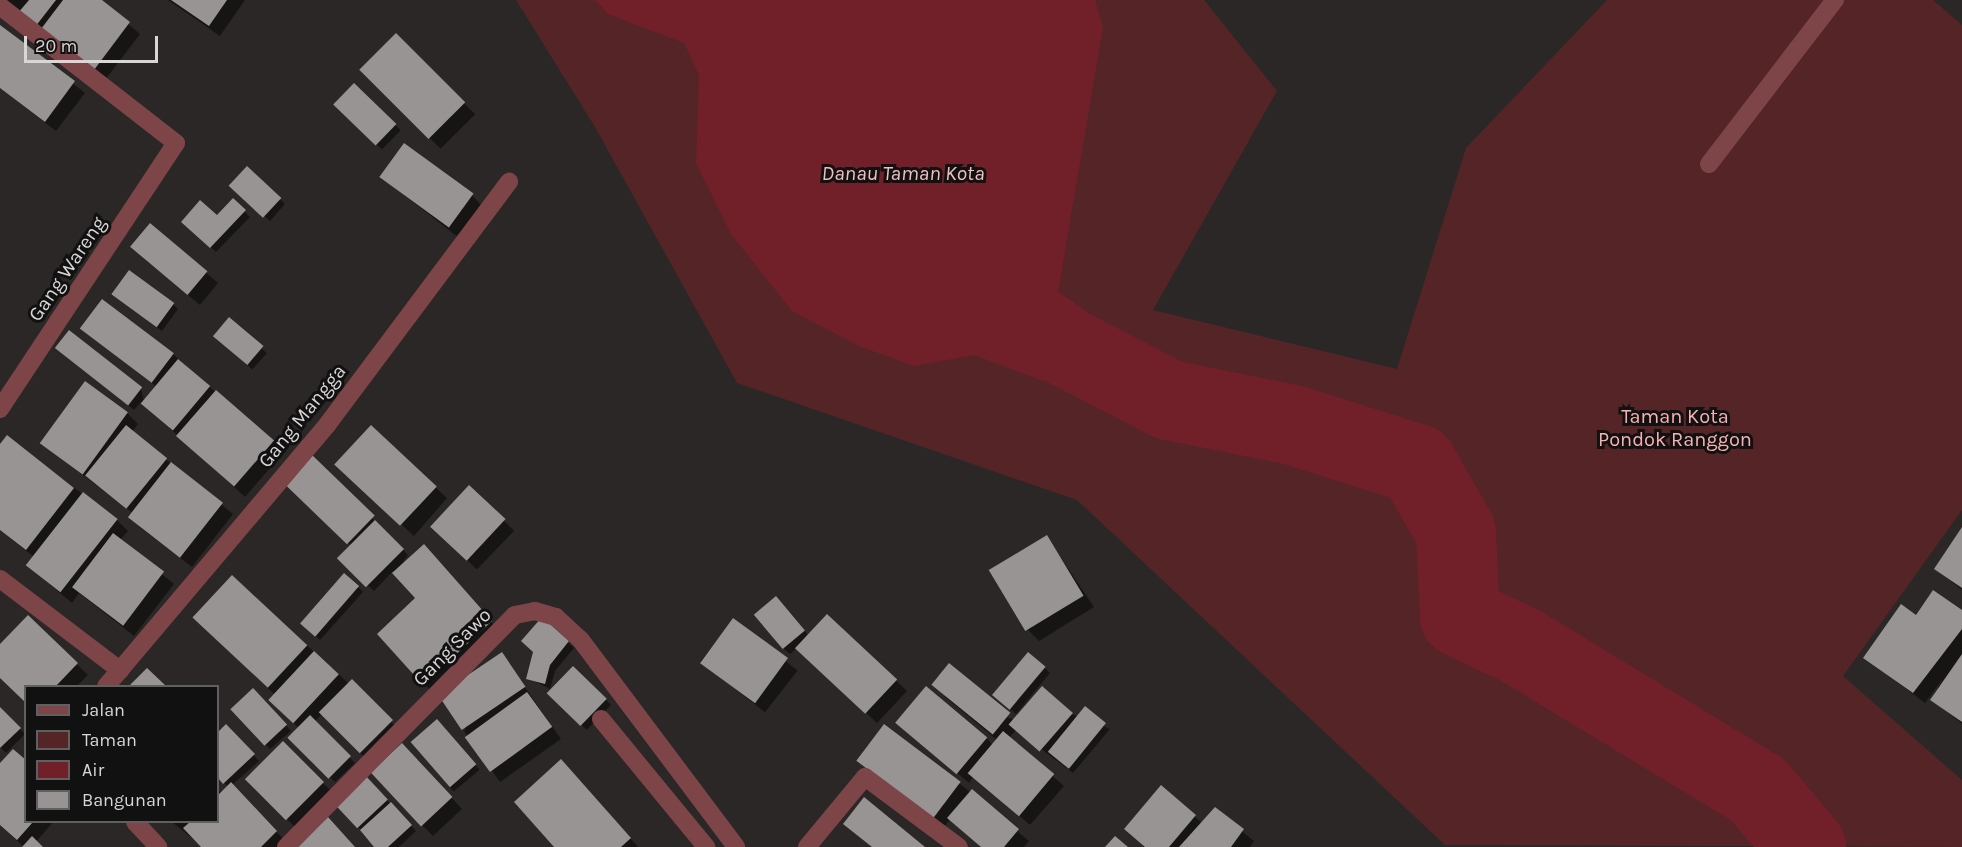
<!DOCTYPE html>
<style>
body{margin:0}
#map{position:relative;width:1962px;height:847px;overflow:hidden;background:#2b2727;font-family:Karla,sans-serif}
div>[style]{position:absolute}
.green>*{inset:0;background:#542427}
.water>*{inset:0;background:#71202a}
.shadow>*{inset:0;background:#0007;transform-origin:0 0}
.river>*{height:80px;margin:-40px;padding:0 40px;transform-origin:40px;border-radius:40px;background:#71202a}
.building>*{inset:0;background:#989494;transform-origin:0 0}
.minor>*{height:18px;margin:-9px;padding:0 9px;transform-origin:9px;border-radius:9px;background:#7e4548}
span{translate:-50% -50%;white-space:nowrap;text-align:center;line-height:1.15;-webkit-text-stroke:6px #121111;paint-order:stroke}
.street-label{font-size:20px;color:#d8d6d6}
.park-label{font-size:20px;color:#f9b0b1}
.water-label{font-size:21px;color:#f1bfbf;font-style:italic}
.legend{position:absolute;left:24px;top:685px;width:195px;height:138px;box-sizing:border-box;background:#121111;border:2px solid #616060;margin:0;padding:8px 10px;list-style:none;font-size:18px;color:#d8d6d6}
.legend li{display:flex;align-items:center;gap:12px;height:30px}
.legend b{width:30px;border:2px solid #616060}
.scale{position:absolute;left:24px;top:36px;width:134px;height:27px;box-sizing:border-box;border:3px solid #d8d6d6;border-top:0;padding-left:8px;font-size:18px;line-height:21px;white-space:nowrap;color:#d8d6d6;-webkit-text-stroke:4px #121111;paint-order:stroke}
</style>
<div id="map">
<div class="green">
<div style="clip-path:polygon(516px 0,1204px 0,1277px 91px,1153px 310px,1397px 369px,1466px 148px,1607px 0,1933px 0,1962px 25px,1962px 510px,1843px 676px,1962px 780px,1962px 847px,1445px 845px,1077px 500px,737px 383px,595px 127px)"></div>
</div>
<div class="water">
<div style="clip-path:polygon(595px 0,1095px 0,1103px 27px,1043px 381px,974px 355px,914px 366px,859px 346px,792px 311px,731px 234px,696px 163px,699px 75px,684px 43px,608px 14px)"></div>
</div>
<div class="shadow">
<div style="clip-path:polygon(5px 0,99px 0,140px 34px,105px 80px)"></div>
<div style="clip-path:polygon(168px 0,245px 0,220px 36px)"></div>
<div style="clip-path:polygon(0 27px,85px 93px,56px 131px,0 88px)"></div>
<div style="left:396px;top:35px;width:112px;height:49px;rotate:45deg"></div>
<div style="left:354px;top:85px;width:65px;height:27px;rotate:44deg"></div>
<div style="clip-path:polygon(381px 177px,472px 195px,482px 206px,459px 238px)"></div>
<div style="clip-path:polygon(236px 191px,280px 199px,285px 204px,270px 221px)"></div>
<div style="clip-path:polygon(233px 200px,250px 217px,216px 252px,188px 227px,217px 217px)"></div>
<div style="clip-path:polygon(150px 225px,218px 283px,200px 305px,143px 258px)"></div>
<div style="clip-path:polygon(113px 294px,173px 304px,178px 309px,162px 331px)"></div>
<div style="left:229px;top:319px;width:51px;height:22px;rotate:42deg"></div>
<div style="clip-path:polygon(82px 329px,173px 354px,283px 453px,245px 497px,141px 402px,134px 410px,62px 353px,69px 332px,141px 389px,144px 402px,157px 387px)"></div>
<div style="clip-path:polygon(127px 413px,138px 424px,132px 432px,233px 514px,192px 567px,142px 529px,131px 518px,134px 514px,41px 443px)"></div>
<div style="clip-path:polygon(371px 427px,447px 498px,414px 536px,348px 476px)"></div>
<div style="clip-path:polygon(7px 437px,117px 520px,128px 531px,120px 540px,174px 584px,134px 636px,79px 593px,72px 603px,28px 566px,34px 557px,0 530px,0 446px)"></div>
<div style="clip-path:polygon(310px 455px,408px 555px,399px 568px,435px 557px,501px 633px,435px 694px,424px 684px,417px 599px,393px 571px,374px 591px,340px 559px,352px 546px,296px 493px)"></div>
<div style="left:469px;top:487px;width:63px;height:54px;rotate:44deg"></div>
<div style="clip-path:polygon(1962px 531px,1962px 590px,1936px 569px)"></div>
<div style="clip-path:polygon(1047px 537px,1094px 607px,1039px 641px,1028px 630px)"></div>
<div style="clip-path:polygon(232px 577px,402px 732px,370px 763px,322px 714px,314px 722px,355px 763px,335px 782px,289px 737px,299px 728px,270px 700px,275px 695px,194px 617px)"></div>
<div style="clip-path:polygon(358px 587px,363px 592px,320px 640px,306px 628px)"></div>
<div style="clip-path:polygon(781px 603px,809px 636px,828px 616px,907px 691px,877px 723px,797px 648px,790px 654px,784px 649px)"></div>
<div style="clip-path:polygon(1962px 612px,1962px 724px,1931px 699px,1944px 677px,1925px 703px,1865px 658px,1916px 617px)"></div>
<div style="clip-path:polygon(28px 617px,88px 675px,77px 686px,26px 686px,0 677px,0 646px)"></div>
<div style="clip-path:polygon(542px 619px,574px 648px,555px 671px,550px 689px,528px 678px)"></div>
<div style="left:733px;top:620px;width:82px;height:53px;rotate:38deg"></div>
<div style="clip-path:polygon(502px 654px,561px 739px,500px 782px,464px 731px)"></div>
<div style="left:573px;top:668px;width:53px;height:35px;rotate:44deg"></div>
<div style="clip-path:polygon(1045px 668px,1050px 673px,1016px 714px,999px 700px)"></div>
<div style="clip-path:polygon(258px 695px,291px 731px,270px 749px,232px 709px)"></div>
<div style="clip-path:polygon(944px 696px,1015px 720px,1072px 714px,1110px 729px,1073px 773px,1016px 730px,1009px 738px,1064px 786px,1030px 825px,974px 776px,969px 783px,898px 723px,986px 738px,993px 745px,997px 740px)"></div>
<div style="clip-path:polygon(0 709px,25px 734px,6px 753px,0 747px)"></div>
<div style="clip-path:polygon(226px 726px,259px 761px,232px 785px,287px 843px,283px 847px,203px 847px,172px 822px,218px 822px,218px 793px,228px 787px,218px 776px,218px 734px)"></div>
<div style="left:443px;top:726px;width:57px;height:34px;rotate:50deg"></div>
<div style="left:283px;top:743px;width:72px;height:51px;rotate:45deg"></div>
<div style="clip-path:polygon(413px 756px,462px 809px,433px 836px,422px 825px)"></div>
<div style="clip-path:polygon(858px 761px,959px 783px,1029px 841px,1024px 847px,981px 847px,950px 819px,943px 829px)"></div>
<div style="clip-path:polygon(0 766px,26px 822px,53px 822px,36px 842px,41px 847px,24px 847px,0 825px)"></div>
<div style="clip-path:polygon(572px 772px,638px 847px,556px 847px)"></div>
<div style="clip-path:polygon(364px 776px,416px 831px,399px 847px,376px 847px,336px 802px)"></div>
<div style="clip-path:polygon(1161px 787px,1203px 824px,1215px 809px,1254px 841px,1250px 847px,1145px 847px)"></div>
</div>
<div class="river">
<div style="left:962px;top:271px;width:130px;rotate:35.9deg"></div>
<div style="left:1067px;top:347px;width:115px;rotate:27.5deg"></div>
<div style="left:1169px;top:400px;width:126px;rotate:11.4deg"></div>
<div style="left:1293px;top:425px;width:130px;rotate:17.5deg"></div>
<div style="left:1417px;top:464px;width:78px;rotate:60.2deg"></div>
<div style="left:1456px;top:532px;width:85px;rotate:87.3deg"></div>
<div style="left:1460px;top:617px;width:68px;rotate:25.4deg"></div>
<div style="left:1521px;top:646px;width:277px;rotate:31.3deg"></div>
<div style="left:1758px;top:790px;width:75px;rotate:49.9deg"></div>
</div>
<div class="building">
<div style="clip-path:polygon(29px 0,56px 0,35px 27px,18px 13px)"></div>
<div style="clip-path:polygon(63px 0,102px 0,130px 22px,94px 70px,41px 29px)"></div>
<div style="clip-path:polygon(171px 0,227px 0,209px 26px)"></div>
<div style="clip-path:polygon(0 25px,75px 81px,45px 122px,0 88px)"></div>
<div style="left:396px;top:33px;width:98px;height:52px;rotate:45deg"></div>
<div style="left:354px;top:83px;width:59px;height:30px;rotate:44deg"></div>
<div style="left:404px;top:143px;width:86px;height:42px;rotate:36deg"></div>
<div style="left:247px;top:166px;width:47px;height:27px;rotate:43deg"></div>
<div style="clip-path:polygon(233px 198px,246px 210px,210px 248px,181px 222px,200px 200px,217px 215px)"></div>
<div style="left:150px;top:223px;width:75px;height:31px;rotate:40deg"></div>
<div style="left:129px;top:270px;width:56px;height:30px;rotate:36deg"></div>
<div style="left:102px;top:299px;width:90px;height:37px;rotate:37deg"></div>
<div style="left:229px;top:317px;width:45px;height:25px;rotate:40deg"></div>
<div style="left:69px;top:330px;width:93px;height:23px;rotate:38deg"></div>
<div style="left:178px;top:359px;width:42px;height:58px;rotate:40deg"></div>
<div style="left:85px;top:381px;width:53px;height:77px;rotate:36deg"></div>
<div style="left:216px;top:390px;width:77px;height:61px;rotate:41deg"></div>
<div style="left:126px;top:425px;width:53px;height:65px;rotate:39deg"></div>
<div style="left:371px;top:425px;width:90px;height:54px;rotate:43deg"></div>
<div style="clip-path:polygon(7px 435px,74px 488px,26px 550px,0 530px,0 444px)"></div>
<div style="left:310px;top:453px;width:90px;height:40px;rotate:44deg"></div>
<div style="left:171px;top:462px;width:66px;height:70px;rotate:38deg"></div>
<div style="left:469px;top:485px;width:50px;height:57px;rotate:43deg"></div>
<div style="left:83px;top:492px;width:44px;height:93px;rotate:38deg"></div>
<div style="left:375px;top:520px;width:41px;height:54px;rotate:45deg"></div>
<div style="clip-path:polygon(1962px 527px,1962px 588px,1934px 569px)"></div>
<div style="left:113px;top:533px;width:64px;height:68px;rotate:37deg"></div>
<div style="left:1047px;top:535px;width:71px;height:68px;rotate:59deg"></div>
<div style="clip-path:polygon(424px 544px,492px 621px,423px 685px,377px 634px,415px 598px,392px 573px)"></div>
<div style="left:344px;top:573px;width:20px;height:67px;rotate:41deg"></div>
<div style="left:232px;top:575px;width:103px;height:58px;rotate:43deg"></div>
<div style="clip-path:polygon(1933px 590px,1962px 610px,1962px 629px,1913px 693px,1863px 658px,1901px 604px,1916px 615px)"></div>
<div style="left:776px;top:596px;width:45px;height:29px;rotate:50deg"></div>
<div style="left:827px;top:614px;width:96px;height:47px;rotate:43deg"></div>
<div style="clip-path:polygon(28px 615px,78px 663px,56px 686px,26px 686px,26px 703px,0 678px,0 644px)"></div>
<div style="clip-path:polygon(542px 617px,569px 641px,550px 665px,545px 684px,526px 679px,533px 652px,521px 641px)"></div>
<div style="left:733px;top:618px;width:68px;height:56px;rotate:36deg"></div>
<div style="left:314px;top:651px;width:34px;height:67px;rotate:43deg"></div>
<div style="left:502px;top:652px;width:42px;height:77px;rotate:56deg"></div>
<div style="left:1028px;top:652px;width:23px;height:56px;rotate:40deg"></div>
<div style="clip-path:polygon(1962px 654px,1962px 722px,1930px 700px)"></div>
<div style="left:949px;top:663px;width:79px;height:28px;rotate:39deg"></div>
<div style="left:573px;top:666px;width:47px;height:38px;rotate:44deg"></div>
<div style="clip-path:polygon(147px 668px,166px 686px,129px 686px)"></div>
<div style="left:352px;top:679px;width:58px;height:47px;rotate:45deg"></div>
<div style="left:926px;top:686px;width:80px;height:48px;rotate:40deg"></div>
<div style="left:1042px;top:686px;width:41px;height:51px;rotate:41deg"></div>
<div style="left:253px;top:688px;width:50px;height:31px;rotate:47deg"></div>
<div style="left:527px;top:692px;width:43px;height:77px;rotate:54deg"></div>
<div style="left:1085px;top:706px;width:27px;height:59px;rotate:39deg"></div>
<div style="clip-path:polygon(0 707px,21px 728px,0 748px)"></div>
<div style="left:310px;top:715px;width:58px;height:32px;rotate:45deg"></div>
<div style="left:437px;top:719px;width:60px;height:35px;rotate:49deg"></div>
<div style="clip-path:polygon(226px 724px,255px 754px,223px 784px,218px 778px,218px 732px)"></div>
<div style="left:884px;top:724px;width:96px;height:46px;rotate:37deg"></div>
<div style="left:1003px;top:731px;width:67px;height:55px;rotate:40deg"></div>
<div style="left:283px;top:741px;width:58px;height:54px;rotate:45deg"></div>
<div style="left:402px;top:743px;width:74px;height:43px;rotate:47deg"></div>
<div style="clip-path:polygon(13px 749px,26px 760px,26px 822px,33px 822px,17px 840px,0 825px,0 763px)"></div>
<div style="clip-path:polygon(561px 759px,631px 838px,621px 847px,554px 847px,514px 802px)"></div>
<div style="left:364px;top:774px;width:35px;height:42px;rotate:47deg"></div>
<div style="clip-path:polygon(231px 782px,277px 831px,261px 847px,201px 847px,183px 828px,190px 822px,218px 822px,218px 795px)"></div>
<div style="clip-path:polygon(1161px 785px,1196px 815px,1169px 847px,1145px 847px,1124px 829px)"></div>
<div style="clip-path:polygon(972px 789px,1019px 829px,1004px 847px,981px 847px,947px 818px)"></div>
<div style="clip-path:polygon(864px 797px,925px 847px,872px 847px,843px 824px)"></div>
<div style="clip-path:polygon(391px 802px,412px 825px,388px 847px,374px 847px,360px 830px)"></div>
<div style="clip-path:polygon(1215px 807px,1244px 829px,1231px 847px,1179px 847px)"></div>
<div style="clip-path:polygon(328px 817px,355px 847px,296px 847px)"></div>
<div style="clip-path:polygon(32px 836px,43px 847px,22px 847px)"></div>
<div style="clip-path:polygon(1115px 836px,1128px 847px,1105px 847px)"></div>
</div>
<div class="minor">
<div style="left:0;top:6px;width:223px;rotate:37.9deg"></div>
<div style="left:176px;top:143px;width:319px;rotate:123.5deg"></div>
<div style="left:1709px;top:164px;width:207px;rotate:-52.5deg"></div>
<div style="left:0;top:579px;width:151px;rotate:37.2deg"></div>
<div style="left:120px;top:670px;width:21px;rotate:131deg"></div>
<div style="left:120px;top:670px;width:321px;rotate:-49.8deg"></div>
<div style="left:327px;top:425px;width:304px;rotate:-53.2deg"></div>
<div style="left:601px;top:719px;width:166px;rotate:50.6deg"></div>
<div style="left:135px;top:822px;width:34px;rotate:47deg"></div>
<div style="left:286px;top:847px;width:326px;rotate:-45.4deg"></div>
<div style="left:515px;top:615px;width:20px;rotate:-11deg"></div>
<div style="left:535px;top:611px;width:22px;rotate:16deg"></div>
<div style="left:556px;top:617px;width:33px;rotate:43deg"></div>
<div style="left:580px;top:639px;width:260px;rotate:53.1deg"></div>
<div style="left:807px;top:847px;width:91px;rotate:-50.4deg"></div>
<div style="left:865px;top:777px;width:117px;rotate:36.7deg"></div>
</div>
<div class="street-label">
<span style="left:67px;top:269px;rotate:-56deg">Gang Wareng</span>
<span style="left:302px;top:416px;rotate:-51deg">Gang Mangga</span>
<span style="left:452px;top:647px;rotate:-45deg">Gang Sawo</span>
</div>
<div class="park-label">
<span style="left:1675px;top:428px">Taman Kota<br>Pondok Ranggon</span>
</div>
<div class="water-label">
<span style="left:903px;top:173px">Danau Taman Kota</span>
</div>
<ul class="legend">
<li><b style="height:8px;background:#7e4548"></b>Jalan</li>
<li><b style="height:16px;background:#542427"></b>Taman</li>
<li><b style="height:16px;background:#71202a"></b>Air</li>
<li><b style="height:16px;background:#989494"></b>Bangunan</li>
</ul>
<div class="scale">20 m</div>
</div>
